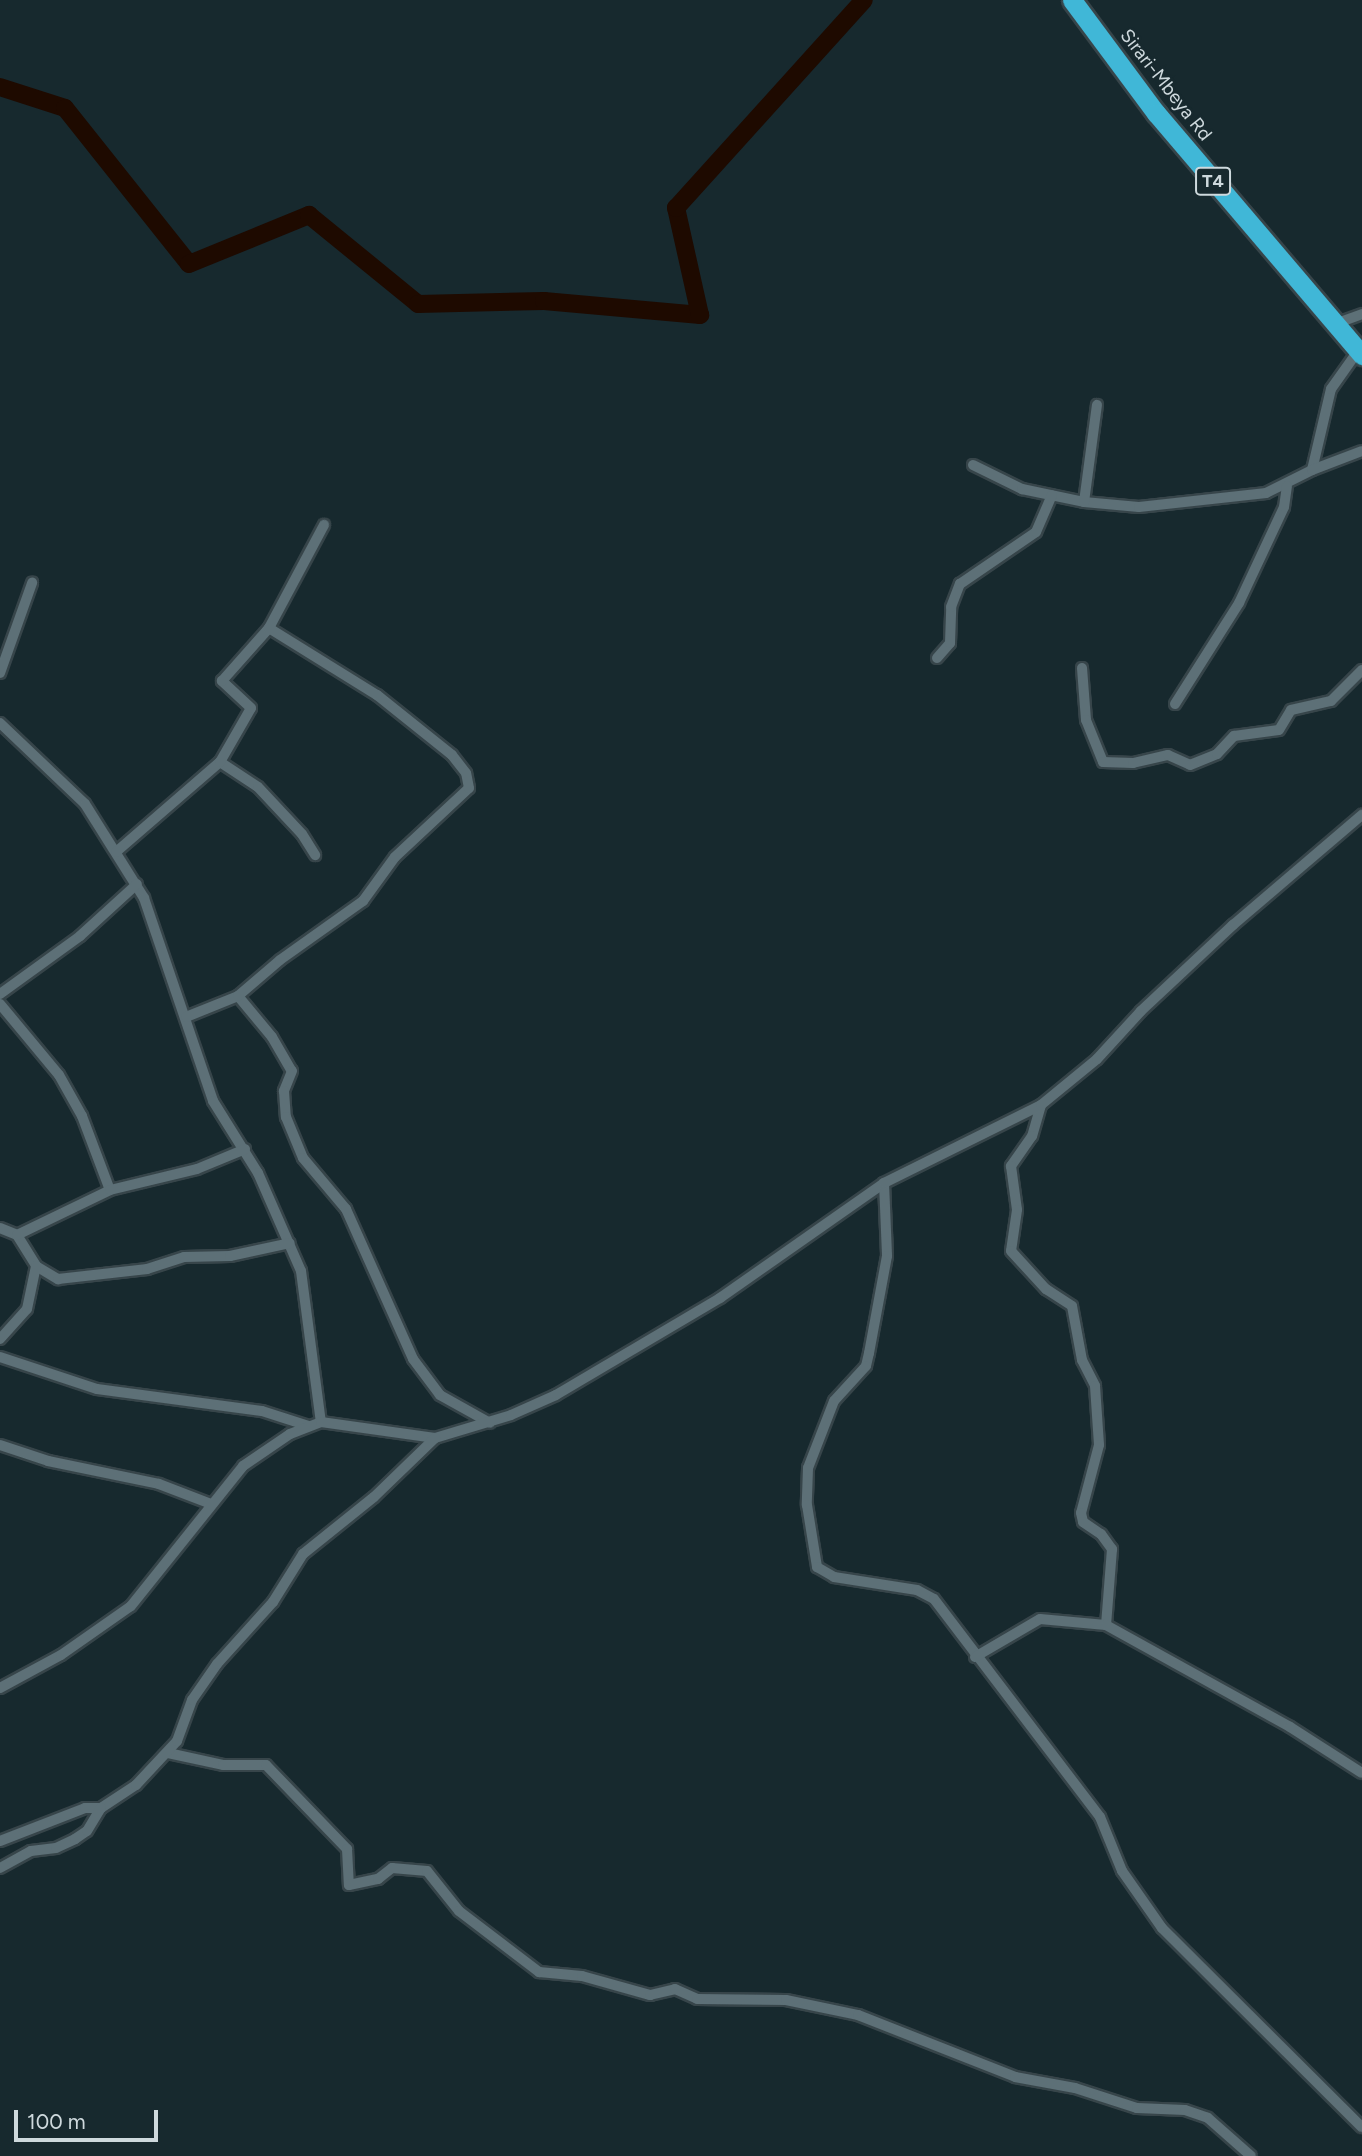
<!DOCTYPE html>
<style>
body{margin:0}
#map{position:relative;width:1362px;height:2156px;overflow:hidden;background:#17292e;font-family:Figtree,sans-serif}
div>[style]{position:absolute}
.river>*{height:18px;margin:-9px;padding:0 9px;transform-origin:9px;border-radius:9px;background:#1e0a00}
.roads{filter:drop-shadow(2px 0 #37454a) drop-shadow(-2px 0 #37454a) drop-shadow(0 2px #37454a) drop-shadow(0 -2px #37454a)}
.minor>*{height:10px;margin:-5px;padding:0 5px;transform-origin:5px;border-radius:5px;background:#5d7077}
.trunk>*{height:19px;margin:-9.5px;padding:0 9.5px;transform-origin:9.5px;border-radius:9.5px;background:#40b7d7}
span{translate:-50% -50%;white-space:nowrap;text-align:center;line-height:1.15;-webkit-text-stroke:5px #17292e;paint-order:stroke}
.shield-label span{padding:2px 5px;background:#17292e;border:2px solid;border-radius:5px;-webkit-text-stroke-width:0}
.shield-label{font-size:18px;color:#ced9dd;font-weight:700}
.street-label{font-size:19px;color:#ced9dd}
.scale{position:absolute;left:14px;top:2110px;width:144px;height:32px;box-sizing:border-box;border:4px solid #ced9dd;border-top:0;padding-left:9px;font-size:21px;line-height:24px;white-space:nowrap;color:#ced9dd;-webkit-text-stroke:5px #17292e;paint-order:stroke}
</style>
<div id="map">
<div class="river">
<div style="left:0;top:87px;width:68px;rotate:17.9deg"></div>
<div style="left:65px;top:108px;width:199px;rotate:51.5deg"></div>
<div style="left:189px;top:264px;width:130px;rotate:-22.2deg"></div>
<div style="left:309px;top:215px;width:141px;rotate:39.2deg"></div>
<div style="left:418px;top:304px;width:126px;rotate:-1.4deg"></div>
<div style="left:544px;top:301px;width:157px;rotate:5.1deg"></div>
<div style="left:700px;top:315px;width:110px;rotate:-102.6deg"></div>
<div style="left:676px;top:208px;width:280px;rotate:-47.9deg"></div>
</div>
<div class="roads">
<div class="minor">
<div style="left:1332px;top:325px;width:32px;rotate:-20deg"></div>
<div style="left:973px;top:465px;width:55px;rotate:26.1deg"></div>
<div style="left:1022px;top:489px;width:63px;rotate:11.8deg"></div>
<div style="left:1084px;top:502px;width:55px;rotate:5.2deg"></div>
<div style="left:1139px;top:507px;width:128px;rotate:-6.3deg"></div>
<div style="left:1266px;top:493px;width:51px;rotate:-26.6deg"></div>
<div style="left:1312px;top:470px;width:83px;rotate:-76.8deg"></div>
<div style="left:1331px;top:389px;width:47px;rotate:-54.6deg"></div>
<div style="left:1312px;top:470px;width:53px;rotate:-20.8deg"></div>
<div style="left:1084px;top:502px;width:98px;rotate:-82.4deg"></div>
<div style="left:937px;top:658px;width:20px;rotate:-49deg"></div>
<div style="left:950px;top:643px;width:36px;rotate:-88deg"></div>
<div style="left:951px;top:607px;width:25px;rotate:-69deg"></div>
<div style="left:960px;top:584px;width:92px;rotate:-34.4deg"></div>
<div style="left:1036px;top:532px;width:40px;rotate:-66.6deg"></div>
<div style="left:1082px;top:668px;width:52px;rotate:85.6deg"></div>
<div style="left:1086px;top:720px;width:45px;rotate:68deg"></div>
<div style="left:1103px;top:762px;width:30px;rotate:2deg"></div>
<div style="left:1133px;top:763px;width:36px;rotate:-13deg"></div>
<div style="left:1168px;top:755px;width:24px;rotate:24deg"></div>
<div style="left:1190px;top:765px;width:29px;rotate:-22deg"></div>
<div style="left:1217px;top:754px;width:25px;rotate:-47deg"></div>
<div style="left:1234px;top:736px;width:45px;rotate:-7.6deg"></div>
<div style="left:1279px;top:730px;width:23px;rotate:-59deg"></div>
<div style="left:1291px;top:710px;width:41px;rotate:-12.7deg"></div>
<div style="left:1331px;top:701px;width:44px;rotate:-45deg"></div>
<div style="left:0;top:673px;width:96px;rotate:-70.4deg"></div>
<div style="left:1175px;top:704px;width:120px;rotate:-57.6deg"></div>
<div style="left:1239px;top:603px;width:106px;rotate:-64.9deg"></div>
<div style="left:1284px;top:507px;width:21px;rotate:-82deg"></div>
<div style="left:0;top:723px;width:117px;rotate:43.6deg"></div>
<div style="left:85px;top:804px;width:111px;rotate:57.9deg"></div>
<div style="left:144px;top:898px;width:214px;rotate:71.2deg"></div>
<div style="left:213px;top:1101px;width:85px;rotate:58deg"></div>
<div style="left:258px;top:1173px;width:107px;rotate:66.3deg"></div>
<div style="left:301px;top:1271px;width:152px;rotate:82.5deg"></div>
<div style="left:220px;top:762px;width:45px;rotate:33.3deg"></div>
<div style="left:258px;top:787px;width:64px;rotate:46.9deg"></div>
<div style="left:302px;top:834px;width:25px;rotate:58deg"></div>
<div style="left:116px;top:852px;width:138px;rotate:-40.9deg"></div>
<div style="left:220px;top:762px;width:62px;rotate:-60.1deg"></div>
<div style="left:251px;top:708px;width:40px;rotate:-137deg"></div>
<div style="left:222px;top:681px;width:71px;rotate:-48.4deg"></div>
<div style="left:269px;top:628px;width:117px;rotate:-61.9deg"></div>
<div style="left:0;top:994px;width:99px;rotate:-35.9deg"></div>
<div style="left:80px;top:936px;width:77px;rotate:-42.4deg"></div>
<div style="left:238px;top:996px;width:53px;rotate:50.3deg"></div>
<div style="left:272px;top:1037px;width:39px;rotate:60deg"></div>
<div style="left:292px;top:1071px;width:22px;rotate:112deg"></div>
<div style="left:284px;top:1091px;width:26px;rotate:86deg"></div>
<div style="left:286px;top:1117px;width:44px;rotate:67.5deg"></div>
<div style="left:303px;top:1158px;width:67px;rotate:49.9deg"></div>
<div style="left:346px;top:1209px;width:164px;rotate:65.9deg"></div>
<div style="left:413px;top:1359px;width:45px;rotate:53.1deg"></div>
<div style="left:440px;top:1395px;width:57px;rotate:29.2deg"></div>
<div style="left:0;top:1004px;width:92px;rotate:50.3deg"></div>
<div style="left:59px;top:1075px;width:47px;rotate:60.7deg"></div>
<div style="left:82px;top:1116px;width:79px;rotate:69.3deg"></div>
<div style="left:186px;top:1017px;width:56px;rotate:-22deg"></div>
<div style="left:238px;top:996px;width:55px;rotate:-40.6deg"></div>
<div style="left:280px;top:960px;width:102px;rotate:-35.4deg"></div>
<div style="left:363px;top:901px;width:54px;rotate:-54deg"></div>
<div style="left:395px;top:857px;width:101px;rotate:-43deg"></div>
<div style="left:469px;top:788px;width:15px;rotate:-101deg"></div>
<div style="left:466px;top:773px;width:23px;rotate:-128deg"></div>
<div style="left:452px;top:755px;width:96px;rotate:-141.3deg"></div>
<div style="left:377px;top:695px;width:127px;rotate:-148.2deg"></div>
<div style="left:1041px;top:1105px;width:32px;rotate:106deg"></div>
<div style="left:1032px;top:1136px;width:37px;rotate:125deg"></div>
<div style="left:1011px;top:1166px;width:44px;rotate:82.2deg"></div>
<div style="left:1017px;top:1210px;width:41px;rotate:98.3deg"></div>
<div style="left:1011px;top:1251px;width:52px;rotate:47.4deg"></div>
<div style="left:1046px;top:1289px;width:31px;rotate:33deg"></div>
<div style="left:1072px;top:1306px;width:55px;rotate:79.5deg"></div>
<div style="left:1082px;top:1360px;width:29px;rotate:63deg"></div>
<div style="left:1095px;top:1386px;width:59px;rotate:86.1deg"></div>
<div style="left:1099px;top:1445px;width:70px;rotate:104.8deg"></div>
<div style="left:1081px;top:1513px;width:9px;rotate:77deg"></div>
<div style="left:1083px;top:1522px;width:22px;rotate:34deg"></div>
<div style="left:1101px;top:1534px;width:19px;rotate:54deg"></div>
<div style="left:1112px;top:1549px;width:76px;rotate:94.5deg"></div>
<div style="left:884px;top:1183px;width:73px;rotate:87.6deg"></div>
<div style="left:887px;top:1256px;width:99px;rotate:100.5deg"></div>
<div style="left:869px;top:1353px;width:13px;rotate:103deg"></div>
<div style="left:866px;top:1366px;width:47px;rotate:132.4deg"></div>
<div style="left:834px;top:1401px;width:72px;rotate:111.2deg"></div>
<div style="left:808px;top:1468px;width:37px;rotate:92deg"></div>
<div style="left:807px;top:1505px;width:63px;rotate:80.8deg"></div>
<div style="left:817px;top:1567px;width:20px;rotate:30deg"></div>
<div style="left:834px;top:1577px;width:84px;rotate:8.9deg"></div>
<div style="left:917px;top:1590px;width:19px;rotate:28deg"></div>
<div style="left:934px;top:1599px;width:274px;rotate:52.7deg"></div>
<div style="left:1100px;top:1817px;width:58px;rotate:67.8deg"></div>
<div style="left:1122px;top:1871px;width:70px;rotate:54.9deg"></div>
<div style="left:1162px;top:1928px;width:282px;rotate:44.9deg"></div>
<div style="left:0;top:1228px;width:18px;rotate:22deg"></div>
<div style="left:17px;top:1235px;width:36px;rotate:58deg"></div>
<div style="left:36px;top:1266px;width:26px;rotate:31deg"></div>
<div style="left:58px;top:1279px;width:90px;rotate:-6.4deg"></div>
<div style="left:147px;top:1269px;width:39px;rotate:-18deg"></div>
<div style="left:184px;top:1257px;width:46px;rotate:-1.2deg"></div>
<div style="left:230px;top:1256px;width:61px;rotate:-12.2deg"></div>
<div style="left:17px;top:1235px;width:103px;rotate:-25.8deg"></div>
<div style="left:110px;top:1190px;width:89px;rotate:-13.6deg"></div>
<div style="left:197px;top:1169px;width:52px;rotate:-22.6deg"></div>
<div style="left:0;top:1339px;width:40px;rotate:-48deg"></div>
<div style="left:27px;top:1309px;width:44px;rotate:-78.2deg"></div>
<div style="left:0;top:1357px;width:102px;rotate:18.3deg"></div>
<div style="left:97px;top:1389px;width:166px;rotate:7.6deg"></div>
<div style="left:262px;top:1411px;width:49px;rotate:17.7deg"></div>
<div style="left:0;top:1445px;width:51px;rotate:18.4deg"></div>
<div style="left:48px;top:1461px;width:113px;rotate:11.7deg"></div>
<div style="left:159px;top:1484px;width:56px;rotate:21deg"></div>
<div style="left:975px;top:1657px;width:75px;rotate:-30.3deg"></div>
<div style="left:1040px;top:1619px;width:66px;rotate:5.2deg"></div>
<div style="left:1106px;top:1625px;width:210px;rotate:29deg"></div>
<div style="left:1290px;top:1727px;width:85px;rotate:32.6deg"></div>
<div style="left:0;top:1688px;width:69px;rotate:-28.4deg"></div>
<div style="left:61px;top:1655px;width:85px;rotate:-35deg"></div>
<div style="left:131px;top:1606px;width:179px;rotate:-51.3deg"></div>
<div style="left:243px;top:1466px;width:57px;rotate:-34.2deg"></div>
<div style="left:290px;top:1434px;width:33px;rotate:-21deg"></div>
<div style="left:321px;top:1422px;width:115px;rotate:8deg"></div>
<div style="left:435px;top:1438px;width:79px;rotate:-16.8deg"></div>
<div style="left:511px;top:1415px;width:49px;rotate:-24deg"></div>
<div style="left:556px;top:1395px;width:191px;rotate:-30.6deg"></div>
<div style="left:720px;top:1298px;width:200px;rotate:-35deg"></div>
<div style="left:884px;top:1183px;width:175px;rotate:-26.4deg"></div>
<div style="left:1041px;top:1105px;width:72px;rotate:-39.4deg"></div>
<div style="left:1097px;top:1059px;width:65px;rotate:-47.5deg"></div>
<div style="left:1141px;top:1011px;width:126px;rotate:-43.1deg"></div>
<div style="left:1233px;top:925px;width:170px;rotate:-40.5deg"></div>
<div style="left:168px;top:1753px;width:56px;rotate:12.3deg"></div>
<div style="left:223px;top:1765px;width:43px"></div>
<div style="left:266px;top:1765px;width:117px;rotate:46deg"></div>
<div style="left:347px;top:1849px;width:36px;rotate:87deg"></div>
<div style="left:349px;top:1885px;width:30px;rotate:-12deg"></div>
<div style="left:378px;top:1879px;width:18px;rotate:-38deg"></div>
<div style="left:392px;top:1868px;width:35px;rotate:5deg"></div>
<div style="left:427px;top:1871px;width:51px;rotate:51.3deg"></div>
<div style="left:459px;top:1911px;width:101px;rotate:37.3deg"></div>
<div style="left:539px;top:1972px;width:43px;rotate:5.3deg"></div>
<div style="left:582px;top:1976px;width:71px;rotate:15.6deg"></div>
<div style="left:650px;top:1995px;width:26px;rotate:-13deg"></div>
<div style="left:675px;top:1989px;width:24px;rotate:24deg"></div>
<div style="left:697px;top:1999px;width:89px;rotate:0.6deg"></div>
<div style="left:786px;top:2000px;width:74px;rotate:11.8deg"></div>
<div style="left:858px;top:2015px;width:169px;rotate:21.5deg"></div>
<div style="left:1015px;top:2077px;width:61px;rotate:10.4deg"></div>
<div style="left:1075px;top:2088px;width:65px;rotate:17.9deg"></div>
<div style="left:1137px;top:2108px;width:48px;rotate:2.4deg"></div>
<div style="left:1185px;top:2110px;width:24px;rotate:19deg"></div>
<div style="left:1208px;top:2118px;width:57px;rotate:41.5deg"></div>
<div style="left:0;top:1841px;width:91px;rotate:-21.2deg"></div>
<div style="left:85px;top:1808px;width:16px"></div>
<div style="left:101px;top:1808px;width:42px;rotate:-33.3deg"></div>
<div style="left:136px;top:1785px;width:60px;rotate:-47deg"></div>
<div style="left:177px;top:1741px;width:44px;rotate:-69.9deg"></div>
<div style="left:192px;top:1700px;width:44px;rotate:-55.2deg"></div>
<div style="left:217px;top:1664px;width:84px;rotate:-47.9deg"></div>
<div style="left:273px;top:1602px;width:57px;rotate:-58deg"></div>
<div style="left:303px;top:1554px;width:91px;rotate:-38.8deg"></div>
<div style="left:374px;top:1497px;width:85px;rotate:-44deg"></div>
<div style="left:0;top:1868px;width:35px;rotate:-29deg"></div>
<div style="left:31px;top:1851px;width:25px;rotate:-7deg"></div>
<div style="left:56px;top:1848px;width:21px;rotate:-25deg"></div>
<div style="left:75px;top:1839px;width:14px;rotate:-34deg"></div>
<div style="left:87px;top:1831px;width:27px;rotate:-59deg"></div>
</div>
<div class="trunk">
<div style="left:1072px;top:0;width:141px;rotate:53.4deg"></div>
<div style="left:1156px;top:113px;width:318px;rotate:49.6deg"></div>
</div>
</div>
<div class="shield-label">
<span style="left:1213px;top:181px">T4</span>
</div>
<div class="street-label">
<span style="left:1166px;top:85px;rotate:52deg">Sirari-Mbeya Rd</span>
</div>
<div class="scale">100 m</div>
</div>
